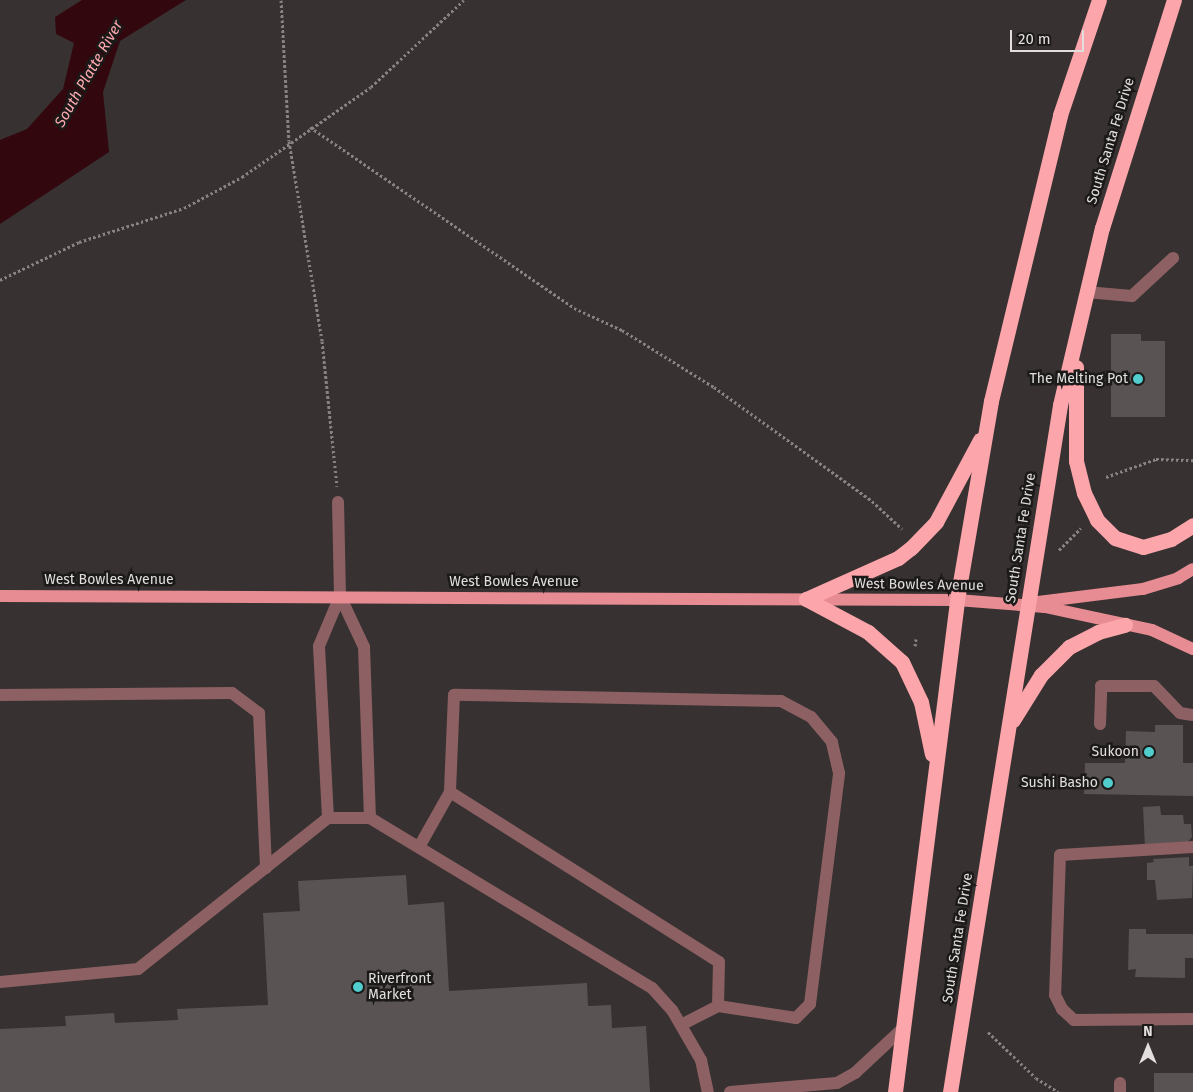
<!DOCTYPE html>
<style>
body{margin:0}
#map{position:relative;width:1193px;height:1092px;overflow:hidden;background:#373131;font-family:"Fira Sans",sans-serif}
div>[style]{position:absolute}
.water>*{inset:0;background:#33070e}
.building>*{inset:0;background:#595353;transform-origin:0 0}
.path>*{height:3px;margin-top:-1.5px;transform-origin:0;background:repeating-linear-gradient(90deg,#888383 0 2.5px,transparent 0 5px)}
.minor>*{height:12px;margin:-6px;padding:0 6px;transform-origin:6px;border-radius:6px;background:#8d6163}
.major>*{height:12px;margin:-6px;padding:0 6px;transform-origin:6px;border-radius:6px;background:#e68c92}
.highway>*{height:15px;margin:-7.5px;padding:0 7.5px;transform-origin:7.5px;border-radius:7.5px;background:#fca5aa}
.dots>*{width:14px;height:14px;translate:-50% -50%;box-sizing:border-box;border:2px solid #1c1919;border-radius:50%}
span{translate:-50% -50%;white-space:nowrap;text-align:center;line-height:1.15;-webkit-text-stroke:5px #1c1919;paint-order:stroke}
.street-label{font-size:14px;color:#e2dede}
.poi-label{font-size:14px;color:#e2dede}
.right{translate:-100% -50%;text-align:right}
.left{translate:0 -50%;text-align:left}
.water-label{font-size:15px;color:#fea9ae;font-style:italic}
.north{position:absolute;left:1123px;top:1022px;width:50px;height:50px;-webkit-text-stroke:4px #1c1919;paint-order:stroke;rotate:0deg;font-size:14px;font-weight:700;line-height:20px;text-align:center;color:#e2dede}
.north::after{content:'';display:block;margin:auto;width:18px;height:22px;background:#e2dede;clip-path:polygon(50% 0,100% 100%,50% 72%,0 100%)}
.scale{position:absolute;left:1010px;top:30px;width:74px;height:22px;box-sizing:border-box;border:2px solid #e2dede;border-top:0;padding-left:6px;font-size:15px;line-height:18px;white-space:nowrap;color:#e2dede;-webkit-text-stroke:4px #1c1919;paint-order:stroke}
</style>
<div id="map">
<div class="water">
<div style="clip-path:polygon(82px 0,186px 0,120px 41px,103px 92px,109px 152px,0 224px,0 140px,27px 129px,63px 89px,74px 43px,56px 34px,55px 17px)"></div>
</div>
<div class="building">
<div style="clip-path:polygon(1111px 334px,1141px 334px,1141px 341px,1165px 341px,1165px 417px,1111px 417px)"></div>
<div style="clip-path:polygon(1155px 725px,1183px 725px,1183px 763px,1193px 763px,1193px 796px,1084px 794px,1085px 763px,1125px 763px,1126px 731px,1155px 732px)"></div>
<div style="clip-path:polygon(1160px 806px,1161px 815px,1183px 815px,1184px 824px,1191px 824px,1192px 837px,1186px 844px,1145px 848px,1143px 807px)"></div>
<div style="clip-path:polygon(1189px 857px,1189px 866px,1193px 866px,1192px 898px,1157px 900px,1155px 880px,1147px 880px,1147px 863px,1154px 862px,1153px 859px)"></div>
<div style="clip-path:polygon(406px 875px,408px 905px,444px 902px,449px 991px,587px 983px,588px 1006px,611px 1005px,612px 1028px,646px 1026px,650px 1092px,0 1092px,0 1029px,66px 1026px,65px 1016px,114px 1013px,115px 1023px,178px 1020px,177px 1009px,268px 1005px,263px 913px,300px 911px,298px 881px)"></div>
<div style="clip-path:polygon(1129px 929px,1146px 929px,1146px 934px,1193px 934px,1193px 958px,1185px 958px,1185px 978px,1135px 977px,1136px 969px,1128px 970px)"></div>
<div style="left:1154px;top:1073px;width:39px;height:19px"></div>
</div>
<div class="path">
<div style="left:281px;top:0;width:141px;rotate:86.8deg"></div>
<div style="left:289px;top:141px;width:203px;rotate:80.6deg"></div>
<div style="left:322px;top:341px;width:146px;rotate:84.1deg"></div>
<div style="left:310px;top:127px;width:320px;rotate:34.4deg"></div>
<div style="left:574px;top:308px;width:53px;rotate:24.6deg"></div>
<div style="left:622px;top:330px;width:108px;rotate:31.8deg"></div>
<div style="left:714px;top:387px;width:195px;rotate:35.8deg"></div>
<div style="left:872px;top:501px;width:41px;rotate:43deg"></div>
<div style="left:0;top:280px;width:88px;rotate:-25.7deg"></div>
<div style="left:79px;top:242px;width:110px;rotate:-17.9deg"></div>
<div style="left:184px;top:208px;width:66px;rotate:-28.1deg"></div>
<div style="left:242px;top:177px;width:157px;rotate:-34.9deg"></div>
<div style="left:371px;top:87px;width:127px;rotate:-43.1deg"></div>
<div style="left:1106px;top:477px;width:53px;rotate:-19.8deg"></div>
<div style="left:1156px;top:459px;width:37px;rotate:2deg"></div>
<div style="left:1059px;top:550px;width:31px;rotate:-45deg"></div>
<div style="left:915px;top:646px;width:7px;rotate:-82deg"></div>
<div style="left:988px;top:1032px;width:66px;rotate:43.8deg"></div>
<div style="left:1036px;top:1078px;width:26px;rotate:32deg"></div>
</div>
<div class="minor">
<div style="left:1086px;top:292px;width:46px;rotate:5deg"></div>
<div style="left:1132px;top:296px;width:56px;rotate:-42.8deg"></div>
<div style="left:340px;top:596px;width:56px;rotate:64.8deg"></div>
<div style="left:364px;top:647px;width:171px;rotate:88deg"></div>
<div style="left:0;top:695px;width:232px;rotate:-0.5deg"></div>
<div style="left:232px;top:693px;width:34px;rotate:37deg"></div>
<div style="left:259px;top:713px;width:155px;rotate:87.4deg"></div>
<div style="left:1100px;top:724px;width:38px;rotate:-88deg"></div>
<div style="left:1101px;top:686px;width:53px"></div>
<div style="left:1154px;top:686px;width:37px;rotate:46deg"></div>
<div style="left:1180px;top:713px;width:13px;rotate:9deg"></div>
<div style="left:328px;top:818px;width:172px;rotate:-93deg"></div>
<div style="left:319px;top:646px;width:54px;rotate:-67.2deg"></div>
<div style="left:340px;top:596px;width:94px;rotate:-91.2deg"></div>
<div style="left:419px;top:847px;width:63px;rotate:-60.6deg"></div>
<div style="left:1193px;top:847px;width:133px;rotate:176.6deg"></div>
<div style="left:1060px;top:855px;width:140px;rotate:92deg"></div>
<div style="left:1055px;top:995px;width:16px;rotate:63deg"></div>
<div style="left:1062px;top:1009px;width:16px;rotate:43deg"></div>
<div style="left:1074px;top:1020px;width:119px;rotate:-0.5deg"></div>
<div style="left:0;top:982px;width:139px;rotate:-5.4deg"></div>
<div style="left:138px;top:969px;width:243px;rotate:-38.5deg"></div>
<div style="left:328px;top:818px;width:42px"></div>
<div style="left:370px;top:818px;width:329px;rotate:31.1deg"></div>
<div style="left:652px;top:988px;width:30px;rotate:48deg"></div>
<div style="left:672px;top:1010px;width:58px;rotate:59.9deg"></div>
<div style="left:701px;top:1060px;width:33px;rotate:78deg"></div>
<div style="left:681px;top:1025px;width:42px;rotate:-27.2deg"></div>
<div style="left:718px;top:1006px;width:79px;rotate:8.7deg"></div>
<div style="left:796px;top:1018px;width:20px;rotate:-45deg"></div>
<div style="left:810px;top:1004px;width:233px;rotate:-82.8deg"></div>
<div style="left:839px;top:773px;width:32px;rotate:-103deg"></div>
<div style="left:832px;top:742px;width:33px;rotate:-130deg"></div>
<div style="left:811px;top:717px;width:34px;rotate:-152deg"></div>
<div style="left:781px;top:701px;width:327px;rotate:-178.9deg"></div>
<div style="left:454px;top:695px;width:97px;rotate:92.4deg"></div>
<div style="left:450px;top:792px;width:318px;rotate:32.3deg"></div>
<div style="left:719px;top:962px;width:44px;rotate:91.3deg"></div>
<div style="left:1120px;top:1083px;width:9px;rotate:90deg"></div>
<div style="left:730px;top:1092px;width:107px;rotate:-4.8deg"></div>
<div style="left:837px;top:1083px;width:21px;rotate:-29deg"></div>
<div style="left:855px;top:1073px;width:64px;rotate:-43.1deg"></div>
</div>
<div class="major">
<div style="left:0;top:596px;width:957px;rotate:0.24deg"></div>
<div style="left:957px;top:600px;width:88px;rotate:4.5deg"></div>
<div style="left:1045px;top:607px;width:109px;rotate:12.1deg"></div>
<div style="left:1152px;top:630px;width:45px;rotate:24.9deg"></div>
<div style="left:1038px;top:602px;width:106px;rotate:-7.1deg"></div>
<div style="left:1143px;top:589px;width:37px;rotate:-17deg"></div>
<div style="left:1178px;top:578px;width:17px;rotate:-31deg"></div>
</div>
<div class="highway">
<div style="left:1076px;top:367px;width:94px;rotate:90deg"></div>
<div style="left:1076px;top:461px;width:33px;rotate:76deg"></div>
<div style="left:1084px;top:493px;width:30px;rotate:64deg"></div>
<div style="left:1097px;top:520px;width:25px;rotate:45deg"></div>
<div style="left:1115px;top:538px;width:29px;rotate:18deg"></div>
<div style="left:1143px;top:547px;width:29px;rotate:-16deg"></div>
<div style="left:1171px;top:539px;width:26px;rotate:-32deg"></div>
<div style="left:806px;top:599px;width:101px;rotate:-24deg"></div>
<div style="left:898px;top:558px;width:16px;rotate:-38deg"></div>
<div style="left:911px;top:548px;width:36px;rotate:-46deg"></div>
<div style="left:936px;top:522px;width:93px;rotate:-61.8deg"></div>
<div style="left:806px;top:599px;width:70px;rotate:28deg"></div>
<div style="left:868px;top:632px;width:45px;rotate:41.4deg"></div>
<div style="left:902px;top:662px;width:44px;rotate:64.6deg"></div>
<div style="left:921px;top:702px;width:53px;rotate:78.1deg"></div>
<div style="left:1013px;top:720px;width:53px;rotate:-58.1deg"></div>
<div style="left:1041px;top:675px;width:40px;rotate:-45deg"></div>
<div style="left:1069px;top:647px;width:33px;rotate:-27deg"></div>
<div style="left:1098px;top:632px;width:28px;rotate:-15deg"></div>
<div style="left:895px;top:1092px;width:496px;rotate:-82.8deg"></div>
<div style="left:957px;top:600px;width:202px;rotate:-80.3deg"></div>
<div style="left:991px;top:401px;width:294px;rotate:-76.4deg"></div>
<div style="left:1060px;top:115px;width:121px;rotate:-71.3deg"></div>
<div style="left:950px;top:1092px;width:696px;rotate:-80.9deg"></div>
<div style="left:1060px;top:405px;width:182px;rotate:-76.7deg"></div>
<div style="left:1102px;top:228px;width:239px;rotate:-72.5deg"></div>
</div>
<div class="dots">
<div style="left:1138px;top:379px;background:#52cdce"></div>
<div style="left:1149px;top:752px;background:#52cdce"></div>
<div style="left:1108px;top:783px;background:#52cdce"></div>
<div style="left:358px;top:987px;background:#52cdce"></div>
</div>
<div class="street-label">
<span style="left:1111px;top:141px;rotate:-73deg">South Santa Fe Drive</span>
<span style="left:1021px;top:538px;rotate:-81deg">South Santa Fe Drive</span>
<span style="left:109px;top:580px">West Bowles Avenue</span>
<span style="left:514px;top:582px">West Bowles Avenue</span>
<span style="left:919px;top:585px;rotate:1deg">West Bowles Avenue</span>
<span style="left:958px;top:938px;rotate:-81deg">South Santa Fe Drive</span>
</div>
<div class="poi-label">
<span class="right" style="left:1128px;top:379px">The Melting Pot</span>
<span class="right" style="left:1139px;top:752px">Sukoon</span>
<span class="right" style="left:1098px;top:783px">Sushi Basho</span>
<span class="left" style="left:368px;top:987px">Riverfront<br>Market</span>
</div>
<div class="water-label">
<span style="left:89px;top:74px;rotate:-60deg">South Platte River</span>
</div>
<div class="north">N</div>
<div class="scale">20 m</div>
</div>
